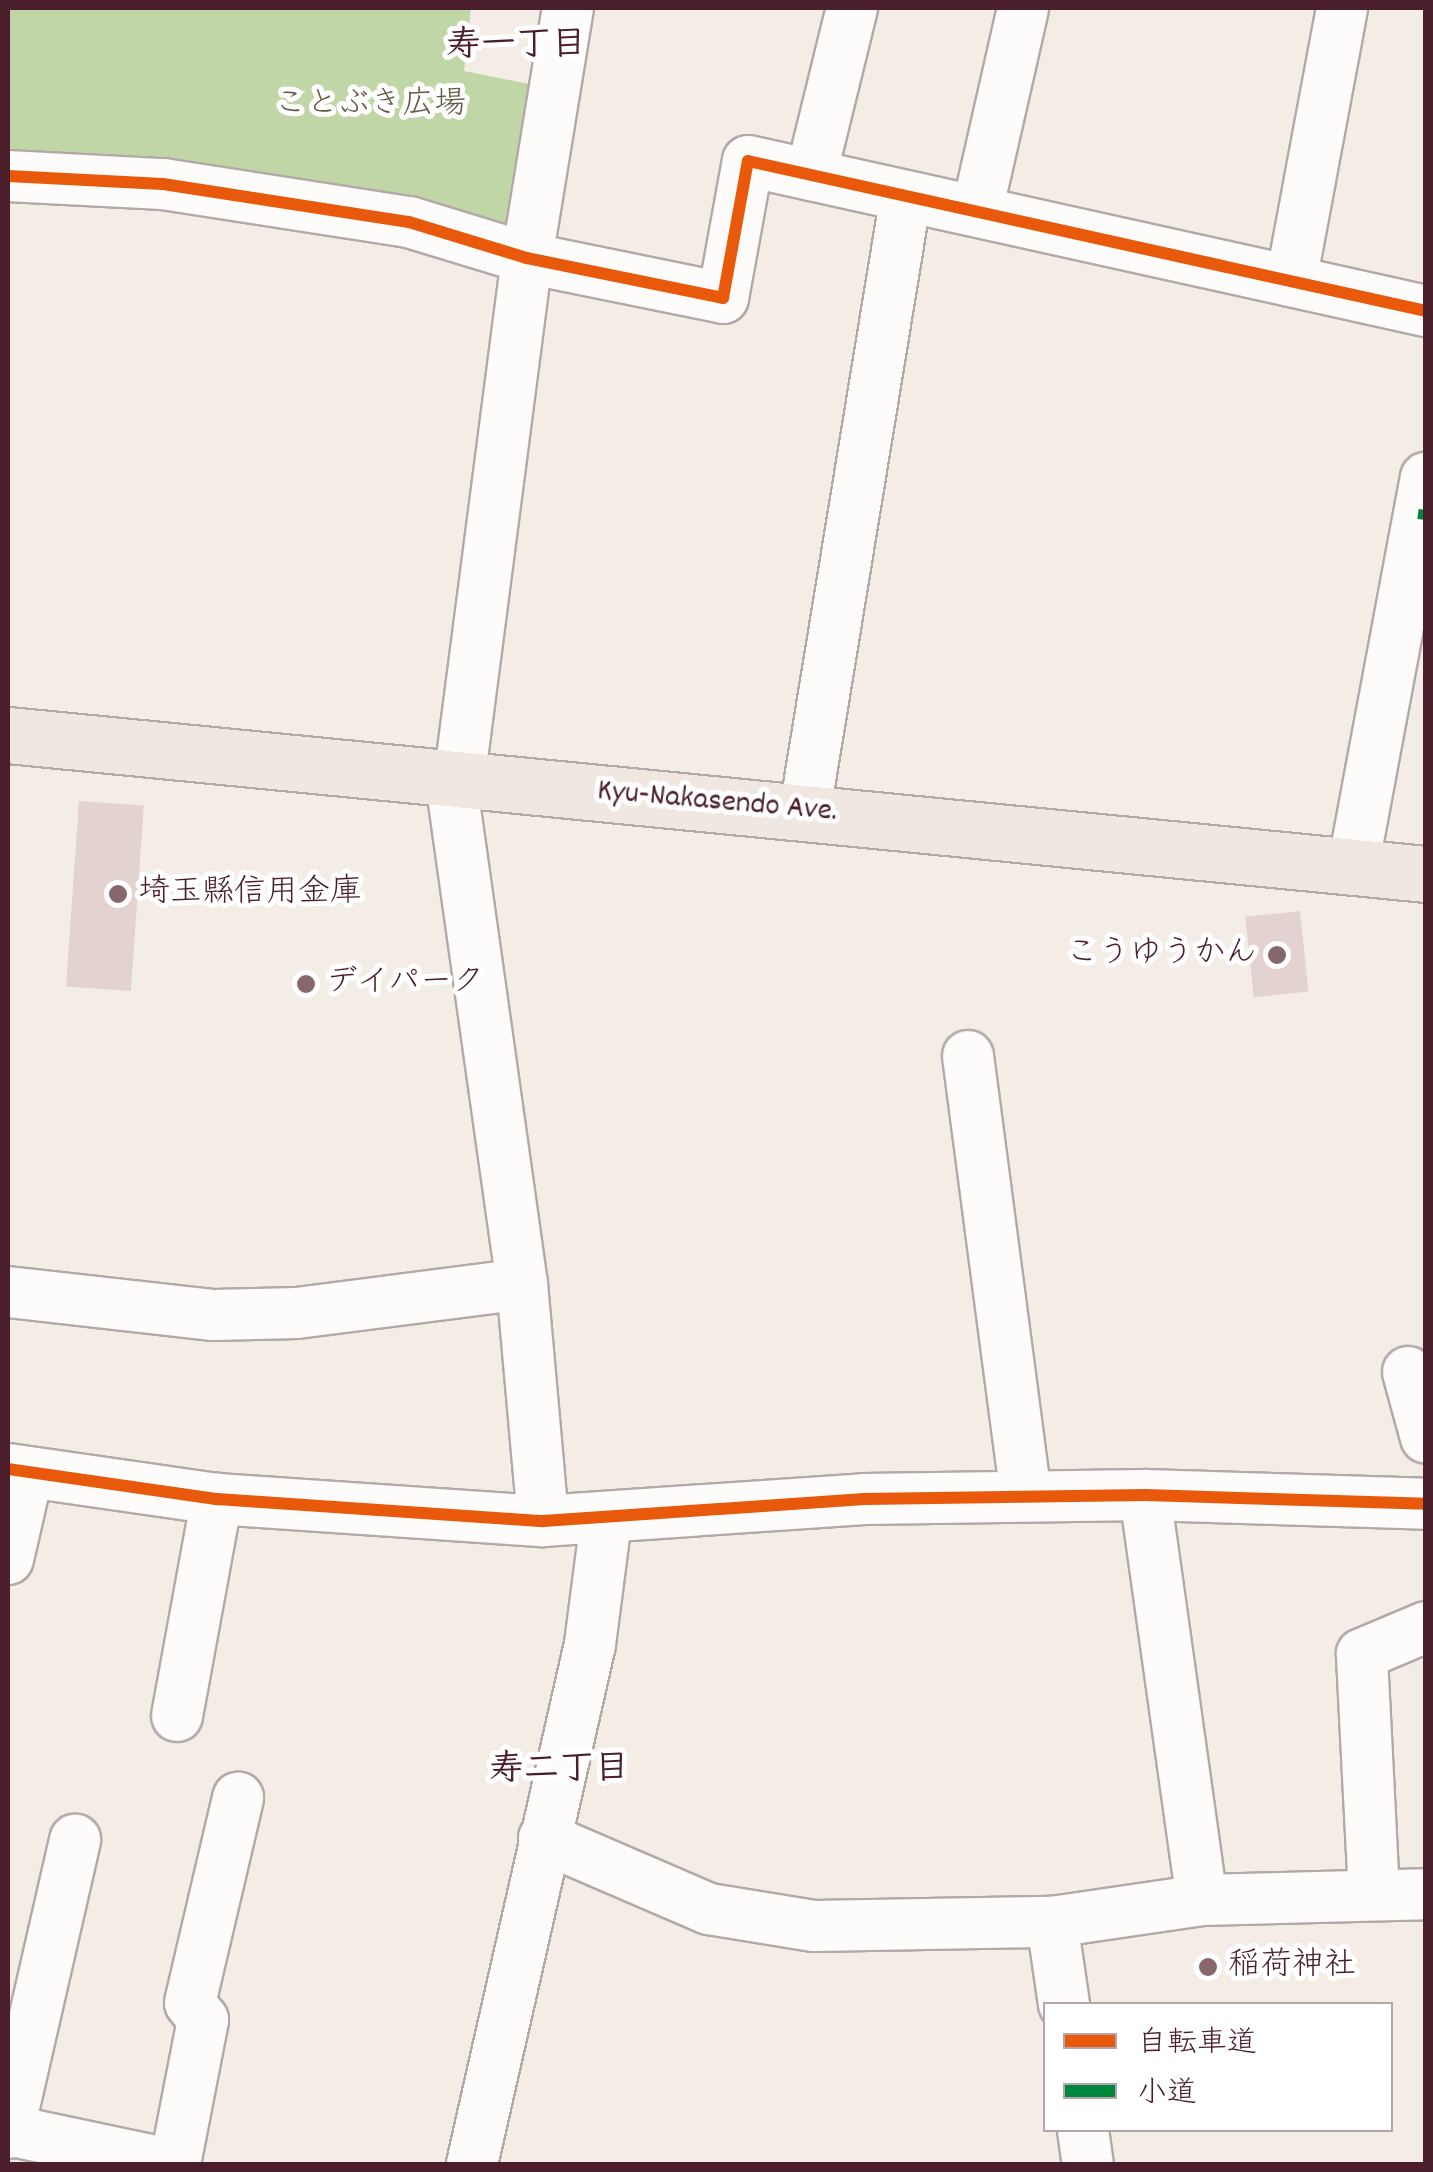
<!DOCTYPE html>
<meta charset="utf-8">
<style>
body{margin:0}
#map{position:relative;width:1433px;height:2172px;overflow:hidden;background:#f4ede6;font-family:Dekko,"Klee One",sans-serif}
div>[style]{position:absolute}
.green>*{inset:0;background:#c1d6a6}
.building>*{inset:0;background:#e3d3d0;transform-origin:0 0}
.roads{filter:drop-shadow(2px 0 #b3a9a7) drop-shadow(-2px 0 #b3a9a7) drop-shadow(0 2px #b3a9a7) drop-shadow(0 -2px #b3a9a7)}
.minor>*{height:50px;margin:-25px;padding:0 25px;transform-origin:25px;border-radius:25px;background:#fdfcfb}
.major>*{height:55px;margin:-27.5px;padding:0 27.5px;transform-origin:27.5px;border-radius:27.5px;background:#f0e7e0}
.quiet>*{height:10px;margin-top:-5px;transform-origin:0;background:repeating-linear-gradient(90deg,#00873e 0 20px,transparent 0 30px)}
.cycleway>*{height:12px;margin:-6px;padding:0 6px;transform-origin:6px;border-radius:6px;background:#e8590c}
.dots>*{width:28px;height:28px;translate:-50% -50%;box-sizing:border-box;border:5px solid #fff;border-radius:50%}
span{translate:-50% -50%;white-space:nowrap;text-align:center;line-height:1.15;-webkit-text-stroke:10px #fff;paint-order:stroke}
.park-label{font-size:32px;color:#655844}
.street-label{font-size:32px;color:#4a1f2b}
.poi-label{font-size:32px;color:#4a1f2b}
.left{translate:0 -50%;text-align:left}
.right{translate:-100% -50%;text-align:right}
.neighbourhood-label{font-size:35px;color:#4a1f2b;font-weight:700}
.frame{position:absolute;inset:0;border:10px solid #4a1f2b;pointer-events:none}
.legend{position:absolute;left:1043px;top:2002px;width:350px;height:130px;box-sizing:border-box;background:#fff;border:2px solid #b7a5aa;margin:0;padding:12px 18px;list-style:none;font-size:30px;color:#4a1f2b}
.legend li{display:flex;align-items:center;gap:20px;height:50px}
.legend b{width:50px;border:2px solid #b7a5aa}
</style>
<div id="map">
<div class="green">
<div style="clip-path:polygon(8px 8px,471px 8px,464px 71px,544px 87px,515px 243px,8px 163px)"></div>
</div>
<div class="building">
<div style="left:79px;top:801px;width:65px;height:186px;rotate:4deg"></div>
<div style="left:1300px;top:911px;width:81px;height:55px;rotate:84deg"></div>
</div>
<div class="roads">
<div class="minor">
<div style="left:811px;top:175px;width:172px;rotate:-76.2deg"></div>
<div style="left:8px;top:176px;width:155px;rotate:3deg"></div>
<div style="left:163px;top:184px;width:249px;rotate:8.8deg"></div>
<div style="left:409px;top:222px;width:123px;rotate:17deg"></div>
<div style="left:527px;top:258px;width:200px;rotate:11.5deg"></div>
<div style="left:723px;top:298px;width:139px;rotate:-79.7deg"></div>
<div style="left:748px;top:161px;width:694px;rotate:12.48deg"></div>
<div style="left:977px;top:211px;width:208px;rotate:-77.2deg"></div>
<div style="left:1291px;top:281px;width:278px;rotate:-79.4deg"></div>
<div style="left:451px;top:781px;width:508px;rotate:81.97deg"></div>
<div style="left:522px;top:1284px;width:238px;rotate:84.9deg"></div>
<div style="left:459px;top:781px;width:527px;rotate:-82.59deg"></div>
<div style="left:527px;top:258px;width:253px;rotate:-80.7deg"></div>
<div style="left:805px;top:810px;width:622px;rotate:-80.66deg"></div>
<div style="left:1353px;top:867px;width:396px;rotate:-79.4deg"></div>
<div style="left:968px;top:1056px;width:443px;rotate:82.5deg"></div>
<div style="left:8px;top:1292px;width:207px;rotate:6.4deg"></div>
<div style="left:214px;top:1315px;width:83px;rotate:-1.4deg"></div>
<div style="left:297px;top:1313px;width:227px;rotate:-7.3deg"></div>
<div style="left:1408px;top:1372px;width:68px;rotate:74.7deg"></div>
<div style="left:8px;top:1469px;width:211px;rotate:8.2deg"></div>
<div style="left:217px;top:1499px;width:327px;rotate:3.9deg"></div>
<div style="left:543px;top:1521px;width:322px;rotate:-3.9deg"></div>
<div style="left:864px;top:1499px;width:281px;rotate:-0.8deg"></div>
<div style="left:1145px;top:1495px;width:281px;rotate:1.8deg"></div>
<div style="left:1145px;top:1495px;width:409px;rotate:82deg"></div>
<div style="left:8px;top:1559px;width:89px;rotate:-77.1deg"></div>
<div style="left:177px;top:1716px;width:221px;rotate:-79.6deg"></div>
<div style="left:544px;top:1838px;width:180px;rotate:23.3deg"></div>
<div style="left:709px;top:1909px;width:106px;rotate:9.2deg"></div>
<div style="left:814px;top:1926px;width:238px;rotate:-1deg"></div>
<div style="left:1052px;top:1922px;width:152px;rotate:-8.3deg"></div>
<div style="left:1202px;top:1900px;width:224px;rotate:-1.5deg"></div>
<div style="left:1374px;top:1894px;width:240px;rotate:-92.9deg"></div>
<div style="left:1362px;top:1654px;width:69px;rotate:-22.9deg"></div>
<div style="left:1052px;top:1922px;width:83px;rotate:81.7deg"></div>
<div style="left:8px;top:2130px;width:166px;rotate:11.9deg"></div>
<div style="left:1083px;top:2130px;width:34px;rotate:82deg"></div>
<div style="left:8px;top:2133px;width:301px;rotate:-77.1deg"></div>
<div style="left:175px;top:2164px;width:147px;rotate:-79deg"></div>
<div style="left:203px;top:2020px;width:21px;rotate:-127deg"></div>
<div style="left:190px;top:2003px;width:211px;rotate:-76.8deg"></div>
<div style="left:472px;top:2164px;width:533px;rotate:-77.21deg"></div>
<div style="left:590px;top:1644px;width:125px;rotate:-82.6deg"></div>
</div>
<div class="major">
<div style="left:8px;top:735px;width:1425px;rotate:5.6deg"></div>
</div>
</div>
<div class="quiet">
<div style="left:1418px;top:514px;width:8px;rotate:7deg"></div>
</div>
<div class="cycleway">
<div style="left:8px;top:176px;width:155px;rotate:3deg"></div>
<div style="left:163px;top:184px;width:249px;rotate:8.8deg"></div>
<div style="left:409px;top:222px;width:123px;rotate:17deg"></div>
<div style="left:527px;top:258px;width:200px;rotate:11.5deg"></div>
<div style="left:723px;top:298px;width:139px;rotate:-79.7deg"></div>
<div style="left:748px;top:161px;width:694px;rotate:12.48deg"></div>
<div style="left:8px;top:1469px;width:211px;rotate:8.2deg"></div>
<div style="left:217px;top:1499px;width:327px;rotate:3.9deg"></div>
<div style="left:543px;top:1521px;width:322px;rotate:-3.9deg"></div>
<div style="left:864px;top:1499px;width:281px;rotate:-0.8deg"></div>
<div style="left:1145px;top:1495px;width:281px;rotate:1.8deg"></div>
</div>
<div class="dots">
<div style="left:118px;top:894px;background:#86676c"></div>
<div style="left:1277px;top:955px;background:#86676c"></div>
<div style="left:306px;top:984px;background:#86676c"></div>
<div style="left:1208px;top:1967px;background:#86676c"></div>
</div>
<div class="park-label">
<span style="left:370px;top:106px">ことぶき広場</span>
</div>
<div class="street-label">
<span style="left:717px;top:803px;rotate:5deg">Kyu-Nakasendo Ave.</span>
</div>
<div class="poi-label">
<span class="left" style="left:138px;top:894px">埼玉縣信用金庫</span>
<span class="right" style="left:1257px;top:955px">こうゆうかん</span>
<span class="left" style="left:326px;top:984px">デイパーク</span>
<span class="left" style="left:1228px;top:1967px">稲荷神社</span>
</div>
<div class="neighbourhood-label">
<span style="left:516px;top:47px">寿一丁目</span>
<span style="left:559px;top:1771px">寿二丁目</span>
</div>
<div class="frame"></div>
<ul class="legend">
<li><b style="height:12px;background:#e8590c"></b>自転車道</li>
<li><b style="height:12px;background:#00873e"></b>小道</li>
</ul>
</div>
